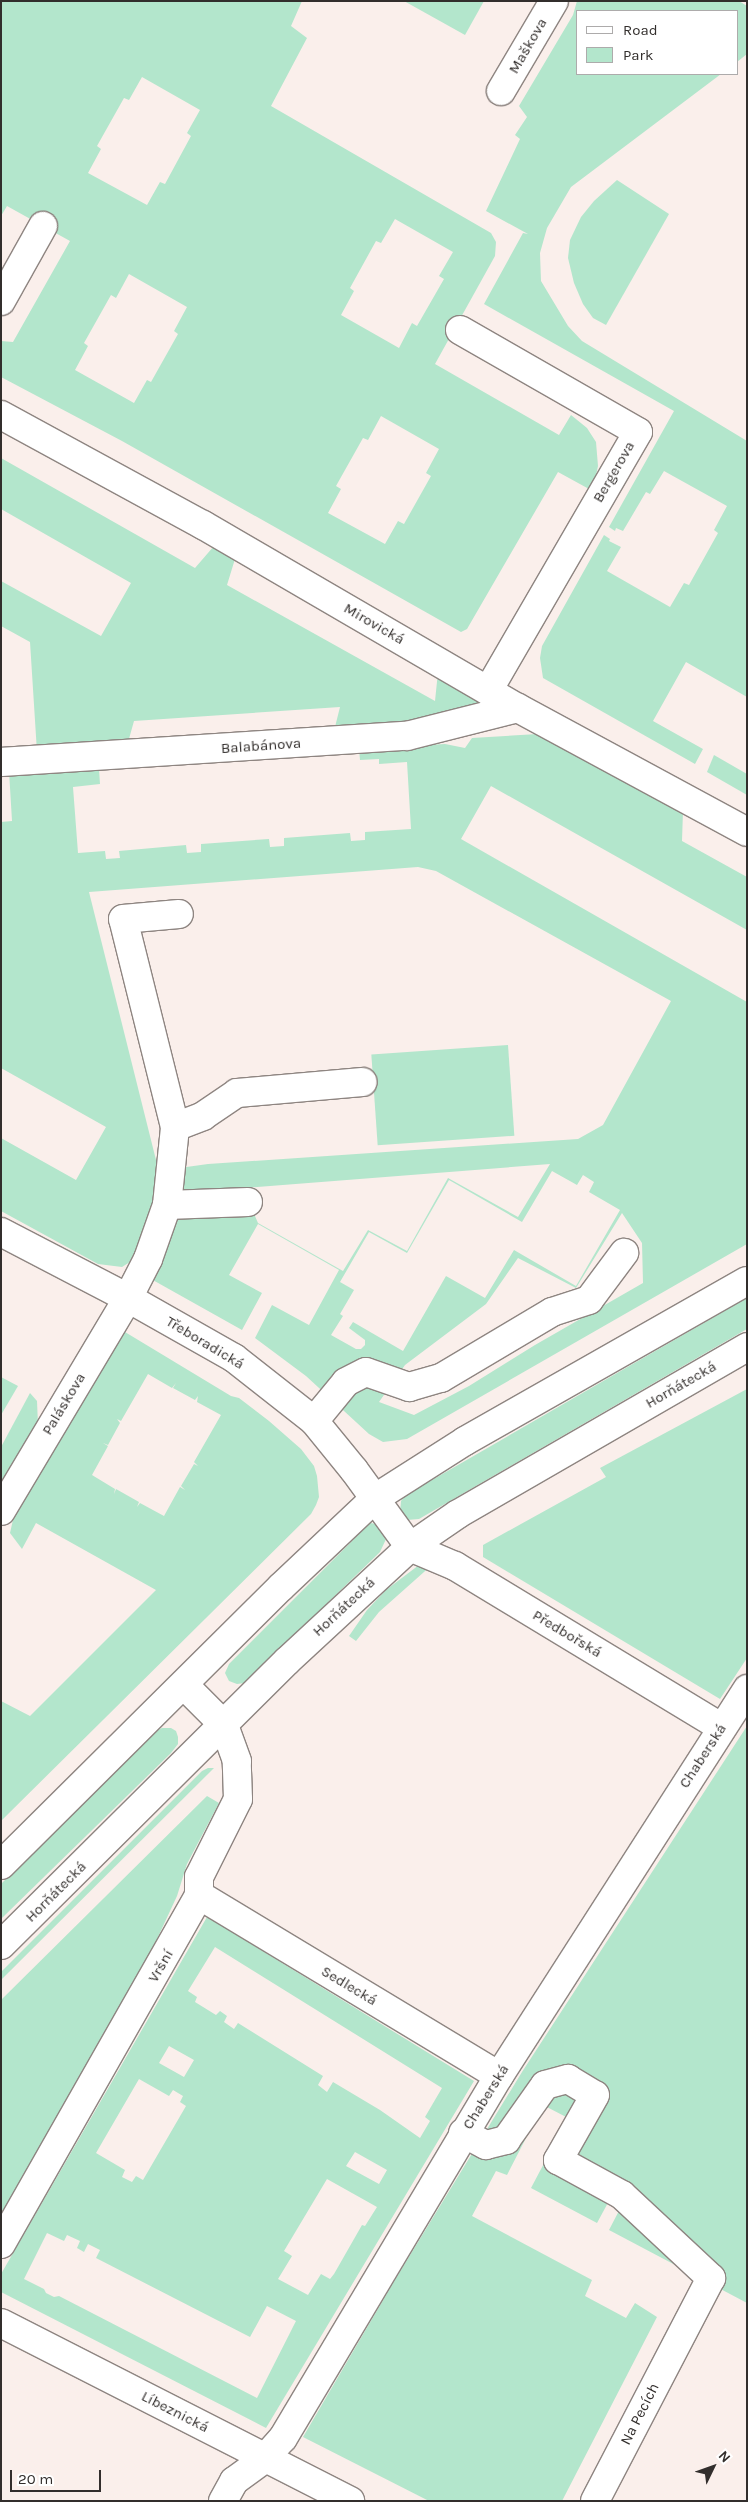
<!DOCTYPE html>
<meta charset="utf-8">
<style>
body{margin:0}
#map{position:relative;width:748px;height:2502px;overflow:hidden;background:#faefeb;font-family:Karla,sans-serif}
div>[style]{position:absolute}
.green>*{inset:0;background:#b3e6cc;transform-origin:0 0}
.roads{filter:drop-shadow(1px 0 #8e8581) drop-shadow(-1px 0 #8e8581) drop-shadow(0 1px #8e8581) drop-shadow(0 -1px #8e8581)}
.minor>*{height:28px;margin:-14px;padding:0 14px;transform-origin:14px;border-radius:14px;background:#fff}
.major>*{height:28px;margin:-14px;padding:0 14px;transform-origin:14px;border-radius:14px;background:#fff}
span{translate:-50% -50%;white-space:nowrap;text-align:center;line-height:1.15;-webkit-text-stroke:5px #fff;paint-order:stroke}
.street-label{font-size:15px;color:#322e2c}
.frame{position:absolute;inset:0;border:2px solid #322e2c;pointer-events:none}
.legend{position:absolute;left:576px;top:10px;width:162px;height:65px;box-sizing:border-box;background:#fff;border:1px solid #adabab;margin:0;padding:6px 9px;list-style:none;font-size:15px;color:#322e2c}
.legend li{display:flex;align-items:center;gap:10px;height:25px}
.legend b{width:25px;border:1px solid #adabab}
.north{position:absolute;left:688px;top:2442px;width:50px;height:50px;-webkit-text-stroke:4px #fff;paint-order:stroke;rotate:48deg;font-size:14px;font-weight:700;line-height:20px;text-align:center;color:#322e2c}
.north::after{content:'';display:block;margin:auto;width:18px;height:22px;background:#322e2c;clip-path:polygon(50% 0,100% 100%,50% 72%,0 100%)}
.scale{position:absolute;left:10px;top:2470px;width:91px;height:22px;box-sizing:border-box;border:2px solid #322e2c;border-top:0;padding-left:6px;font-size:15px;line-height:18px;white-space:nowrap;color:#322e2c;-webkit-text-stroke:4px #fff;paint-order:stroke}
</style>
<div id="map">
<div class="green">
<div style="clip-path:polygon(evenodd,1px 1px,302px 1px,291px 26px,307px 38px,271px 106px,491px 233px,496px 242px,495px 256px,435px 364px,559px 435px,571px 415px,587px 428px,596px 442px,598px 466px,595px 480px,589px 489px,558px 472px,467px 629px,461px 632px,122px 441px,1px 377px,1px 341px,13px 342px,70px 241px,7px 206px,1px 216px,1px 1px,142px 77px,200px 110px,187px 133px,191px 136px,165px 184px,160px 182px,147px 205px,88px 173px,101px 149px,97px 146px,124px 98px,129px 100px,142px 77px,1px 1px,395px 219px,453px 252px,439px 276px,444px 279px,417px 326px,412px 323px,399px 348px,341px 315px,354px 291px,350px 288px,376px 241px,381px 243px,395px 219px,1px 1px,129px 274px,187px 307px,174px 331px,178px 334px,151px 382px,147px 380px,134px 403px,75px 370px,88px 346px,84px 343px,111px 295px,116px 298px,129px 274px,1px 1px,381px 416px,439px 449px,426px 473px,431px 476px,404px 524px,398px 521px,385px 544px,328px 513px,341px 489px,336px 486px,363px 438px,368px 440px,381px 416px)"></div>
<div style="clip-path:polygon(404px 1px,484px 1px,465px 35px)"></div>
<div style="clip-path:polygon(577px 1px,739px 1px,747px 6px,747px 54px,737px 62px,737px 11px,577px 11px,577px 74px,721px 74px,571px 187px,547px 228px,540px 253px,541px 281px,568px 326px,582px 341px,747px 441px,747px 697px,686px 662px,653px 721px,703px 749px,695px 764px,543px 678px,540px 658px,542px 646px,604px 535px,610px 539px,609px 541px,621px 547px,607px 571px,670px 607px,684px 583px,689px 585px,718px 533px,714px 530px,727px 506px,664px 471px,650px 494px,646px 492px,623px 531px,616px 528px,615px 531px,609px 527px,674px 411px,484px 304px,523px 233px,528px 234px,486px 211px,520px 139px,515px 135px,527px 117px,519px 106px,573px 15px)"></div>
<div style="clip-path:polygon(617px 180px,669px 214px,606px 325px,593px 318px,583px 304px,574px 283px,568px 258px,570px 240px,581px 217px,594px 201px)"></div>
<div style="clip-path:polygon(1px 458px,195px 568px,214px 546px,235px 559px,227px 585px,435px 701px,438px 672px,487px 700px,488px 714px,334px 731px,340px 707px,134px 721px,127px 746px,37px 752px,30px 642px,1px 626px,1px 581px,101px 636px,131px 583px,1px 509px)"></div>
<div style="clip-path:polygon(evenodd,538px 734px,683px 811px,682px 841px,747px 877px,747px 930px,491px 786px,461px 839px,747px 1002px,747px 1244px,407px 1439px,383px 1442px,369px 1434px,306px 1376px,255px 1338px,272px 1305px,309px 1325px,339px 1270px,258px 1224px,229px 1275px,262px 1293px,242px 1330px,151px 1279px,163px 1244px,174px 1231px,175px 1202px,164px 1179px,133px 1260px,122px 1267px,98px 1264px,1px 1211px,1px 1138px,76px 1180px,106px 1127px,1px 1068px,1px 822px,12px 821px,9px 771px,99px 769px,100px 784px,73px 787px,78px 853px,105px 851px,106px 859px,120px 858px,119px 851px,186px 845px,187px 853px,201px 852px,201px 844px,269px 839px,270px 847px,284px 846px,284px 838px,350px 833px,351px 841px,365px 840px,365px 832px,411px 829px,407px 762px,379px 764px,379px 759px,360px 760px,359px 749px,445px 744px,465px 748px,472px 738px,538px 734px,418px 867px,436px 871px,671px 1001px,603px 1125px,578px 1139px,208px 1164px,165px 1170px,156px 1160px,89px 892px,418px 867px,538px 734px,550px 1164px,518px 1217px,448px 1178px,407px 1251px,368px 1230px,343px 1271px,258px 1223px,243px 1188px,550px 1164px,538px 734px,552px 1171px,577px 1185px,583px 1175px,594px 1182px,589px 1192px,620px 1210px,576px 1286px,514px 1250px,485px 1298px,446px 1276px,403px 1351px,353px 1322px,349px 1328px,365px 1340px,365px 1345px,361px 1349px,356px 1349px,331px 1335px,343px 1316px,340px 1314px,354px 1290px,340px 1282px,369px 1232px,407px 1253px,449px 1180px,522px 1222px,552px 1171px,538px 734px,622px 1213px,642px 1243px,643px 1283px,535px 1345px,469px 1386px,414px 1415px,379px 1402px,405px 1365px,486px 1304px,518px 1258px,576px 1288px,622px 1213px)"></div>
<div style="clip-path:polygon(714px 755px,747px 774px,747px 795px,707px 772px)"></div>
<div style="left:508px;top:1045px;width:91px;height:137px;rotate:86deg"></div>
<div style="clip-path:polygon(747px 1298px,747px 1329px,419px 1519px,407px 1520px,400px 1513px,401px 1501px,406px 1495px)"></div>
<div style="clip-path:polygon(evenodd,120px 1329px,231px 1396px,239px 1398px,269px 1421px,301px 1449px,314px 1466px,317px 1476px,319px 1497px,316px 1505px,311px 1514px,1px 1821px,1px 1701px,30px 1716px,156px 1590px,36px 1523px,22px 1549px,10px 1533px,15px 1511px,120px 1329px,148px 1374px,172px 1388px,176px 1383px,173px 1388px,195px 1400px,198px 1396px,197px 1402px,221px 1415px,194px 1462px,198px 1466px,194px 1464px,181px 1486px,185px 1490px,180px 1487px,164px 1516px,140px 1503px,137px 1507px,139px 1502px,116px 1489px,114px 1494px,115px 1489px,92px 1475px,108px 1446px,103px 1443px,108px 1445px,120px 1423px,117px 1419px,121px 1421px,148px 1374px)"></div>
<div style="clip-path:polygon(1px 1377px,18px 1386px,1px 1415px)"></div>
<div style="clip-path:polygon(747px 1389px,747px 1658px,720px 1699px,483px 1557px,483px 1545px,606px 1477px,600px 1468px)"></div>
<div style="clip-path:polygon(30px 1393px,37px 1401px,38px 1425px,1px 1490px,1px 1447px)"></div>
<div style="clip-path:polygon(370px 1523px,377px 1524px,387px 1537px,380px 1552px,245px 1683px,237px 1684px,229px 1681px,225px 1673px,229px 1664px)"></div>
<div style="clip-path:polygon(433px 1564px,379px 1612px,356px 1641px,349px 1636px,367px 1610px,386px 1590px,419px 1565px)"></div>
<div style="clip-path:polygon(747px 1726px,747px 2303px,609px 2230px,622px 2205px,610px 2199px,597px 2223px,531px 2188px,568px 2118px,543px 2105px,507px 2175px,496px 2171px,472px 2216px,592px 2280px,585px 2296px,626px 2318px,635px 2303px,657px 2317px,562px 2501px,429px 2501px,303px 2437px,396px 2278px,522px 2072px)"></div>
<div style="clip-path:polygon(162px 1728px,171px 1728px,176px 1731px,178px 1737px,178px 1744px,171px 1753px,1px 1919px,1px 1884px,154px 1732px)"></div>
<div style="clip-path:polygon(208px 1768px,214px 1768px,1px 1980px,1px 1972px,202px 1771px)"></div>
<div style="clip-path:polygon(207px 1796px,219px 1803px,187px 1864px,177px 1896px,138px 1980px,1px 2228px,1px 2000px)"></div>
<div style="clip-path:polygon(evenodd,207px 1917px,474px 2081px,266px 2428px,1px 2292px,1px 2274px,207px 1917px,215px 1947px,442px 2088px,425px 2117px,430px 2121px,420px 2138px,380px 2110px,333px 2082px,327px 2092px,318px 2085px,323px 2076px,238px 2023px,234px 2029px,224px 2022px,227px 2016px,220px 2011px,216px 2015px,195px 2002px,197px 1997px,188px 1991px,215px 1947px,207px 1917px,169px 2046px,194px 2060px,184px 2077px,159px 2063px,169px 2046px,207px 1917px,139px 2079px,169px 2096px,173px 2090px,183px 2096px,180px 2102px,186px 2106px,143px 2180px,136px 2176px,132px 2182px,122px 2177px,125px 2170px,96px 2153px,139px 2079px,207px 1917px,355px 2152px,387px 2170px,379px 2184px,346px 2166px,355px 2152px,207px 1917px,327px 2179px,377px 2207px,365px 2226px,362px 2225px,334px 2274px,330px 2279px,321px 2274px,308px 2295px,278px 2279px,292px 2256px,284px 2251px,327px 2179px,207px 1917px,47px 2233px,64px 2241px,67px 2235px,80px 2241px,77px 2248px,84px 2252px,88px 2244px,100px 2250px,96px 2258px,250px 2337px,267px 2306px,296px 2321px,257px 2398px,59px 2296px,54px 2297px,46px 2293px,44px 2289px,24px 2279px,47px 2233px)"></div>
</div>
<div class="roads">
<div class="minor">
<div style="left:501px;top:91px;width:104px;rotate:-59.5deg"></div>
<div style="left:1px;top:301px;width:86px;rotate:-60.8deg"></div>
<div style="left:460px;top:330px;width:205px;rotate:29.8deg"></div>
<div style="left:638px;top:432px;width:299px;rotate:120.1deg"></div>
<div style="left:1px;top:415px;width:230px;rotate:28.6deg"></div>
<div style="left:203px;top:525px;width:364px;rotate:30.2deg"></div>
<div style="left:518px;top:708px;width:260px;rotate:28.4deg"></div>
<div style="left:1px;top:762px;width:407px;rotate:-3.7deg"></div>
<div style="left:407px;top:736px;width:114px;rotate:-14.2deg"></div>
<div style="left:175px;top:1127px;width:214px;rotate:-104deg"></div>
<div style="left:123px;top:919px;width:56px;rotate:-5.1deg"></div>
<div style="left:167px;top:1205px;width:78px;rotate:-84.1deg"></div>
<div style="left:175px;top:1127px;width:30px;rotate:-21deg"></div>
<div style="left:203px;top:1116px;width:41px;rotate:-34.1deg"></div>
<div style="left:237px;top:1093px;width:126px;rotate:-5deg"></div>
<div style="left:1px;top:1232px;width:143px;rotate:27.5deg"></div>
<div style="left:128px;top:1298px;width:122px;rotate:29.5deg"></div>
<div style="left:234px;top:1358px;width:102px;rotate:38.2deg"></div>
<div style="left:314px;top:1421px;width:63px;rotate:50.8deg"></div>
<div style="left:354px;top:1470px;width:95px;rotate:54deg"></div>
<div style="left:410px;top:1547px;width:49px;rotate:22.9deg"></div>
<div style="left:455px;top:1566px;width:311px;rotate:31.2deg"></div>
<div style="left:314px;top:1421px;width:50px;rotate:-50.6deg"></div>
<div style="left:346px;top:1382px;width:22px;rotate:-27deg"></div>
<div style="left:366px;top:1372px;width:46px;rotate:19.2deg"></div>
<div style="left:409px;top:1387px;width:33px;rotate:-16deg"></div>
<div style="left:441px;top:1378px;width:129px;rotate:-30.7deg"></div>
<div style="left:552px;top:1312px;width:39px;rotate:-18deg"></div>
<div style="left:589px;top:1300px;width:59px;rotate:-53.3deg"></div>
<div style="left:1px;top:1511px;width:248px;rotate:-59.2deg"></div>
<div style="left:128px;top:1298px;width:44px;rotate:-62.9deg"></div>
<div style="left:148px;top:1259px;width:57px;rotate:-70.6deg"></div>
<div style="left:167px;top:1205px;width:81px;rotate:-2.1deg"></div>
<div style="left:199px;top:1895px;width:350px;rotate:31.1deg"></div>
<div style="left:463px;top:2133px;width:26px;rotate:28deg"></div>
<div style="left:486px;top:2145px;width:21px;rotate:-14deg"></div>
<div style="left:506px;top:2140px;width:67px;rotate:-54.7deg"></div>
<div style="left:545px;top:2085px;width:24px;rotate:-15deg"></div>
<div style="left:568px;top:2079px;width:31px;rotate:31deg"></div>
<div style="left:595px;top:2095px;width:75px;rotate:119.6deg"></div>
<div style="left:558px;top:2160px;width:73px;rotate:28.7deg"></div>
<div style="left:622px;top:2195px;width:122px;rotate:43deg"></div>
<div style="left:711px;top:2278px;width:251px;rotate:117.5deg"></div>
<div style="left:1px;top:2244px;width:401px;rotate:-60.4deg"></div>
<div style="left:199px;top:1895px;width:18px;rotate:-90deg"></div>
<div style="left:199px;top:1877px;width:87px;rotate:-63.4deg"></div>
<div style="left:238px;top:1799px;width:38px;rotate:-92deg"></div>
<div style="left:237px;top:1761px;width:38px;rotate:-110deg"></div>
<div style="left:1px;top:2323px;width:392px;rotate:27deg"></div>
<div style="left:223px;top:2501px;width:23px;rotate:-61deg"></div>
<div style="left:234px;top:2481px;width:37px;rotate:-36deg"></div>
<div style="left:264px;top:2459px;width:28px;rotate:-48deg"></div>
<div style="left:283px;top:2438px;width:422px;rotate:-59.2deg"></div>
<div style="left:499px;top:2076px;width:460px;rotate:-57.3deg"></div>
</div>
<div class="major">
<div style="left:184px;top:1685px;width:57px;rotate:45deg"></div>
<div style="left:1px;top:1865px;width:395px;rotate:-44.8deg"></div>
<div style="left:281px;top:1587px;width:128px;rotate:-43.4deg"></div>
<div style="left:374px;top:1499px;width:108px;rotate:-32.5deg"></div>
<div style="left:465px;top:1441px;width:324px;rotate:-29.6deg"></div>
<div style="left:1px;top:1945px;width:403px;rotate:-44.8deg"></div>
<div style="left:287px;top:1661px;width:168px;rotate:-42.8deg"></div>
<div style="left:410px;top:1547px;width:58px;rotate:-34.5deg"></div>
<div style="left:458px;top:1514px;width:334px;rotate:-30deg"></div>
</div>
</div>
<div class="street-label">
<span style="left:528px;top:46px;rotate:-60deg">Maškova</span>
<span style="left:614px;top:472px;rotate:-60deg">Bergerova</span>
<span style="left:374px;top:624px;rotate:30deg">Mirovická</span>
<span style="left:261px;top:746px;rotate:-4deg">Balabánova</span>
<span style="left:205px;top:1343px;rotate:31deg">Třeboradická</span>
<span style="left:681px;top:1385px;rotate:-30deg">Horňátecká</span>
<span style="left:64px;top:1404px;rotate:-59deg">Paláskova</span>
<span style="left:344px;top:1607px;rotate:-43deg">Horňátecká</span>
<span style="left:567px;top:1634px;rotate:31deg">Předbořská</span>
<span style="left:703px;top:1756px;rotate:-57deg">Chaberská</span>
<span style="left:56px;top:1892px;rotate:-45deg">Horňátecká</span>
<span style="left:161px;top:1966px;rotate:-60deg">Vršní</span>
<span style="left:349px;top:1986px;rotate:31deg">Sedlecká</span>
<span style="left:486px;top:2097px;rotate:-58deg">Chaberská</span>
<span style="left:175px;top:2412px;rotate:27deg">Líbeznická</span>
<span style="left:640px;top:2414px;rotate:-63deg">Na Pecích</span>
</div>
<div class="frame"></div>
<ul class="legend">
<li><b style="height:6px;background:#fff"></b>Road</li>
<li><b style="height:14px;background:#b3e6cc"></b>Park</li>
</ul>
<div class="north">N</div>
<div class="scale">20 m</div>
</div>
